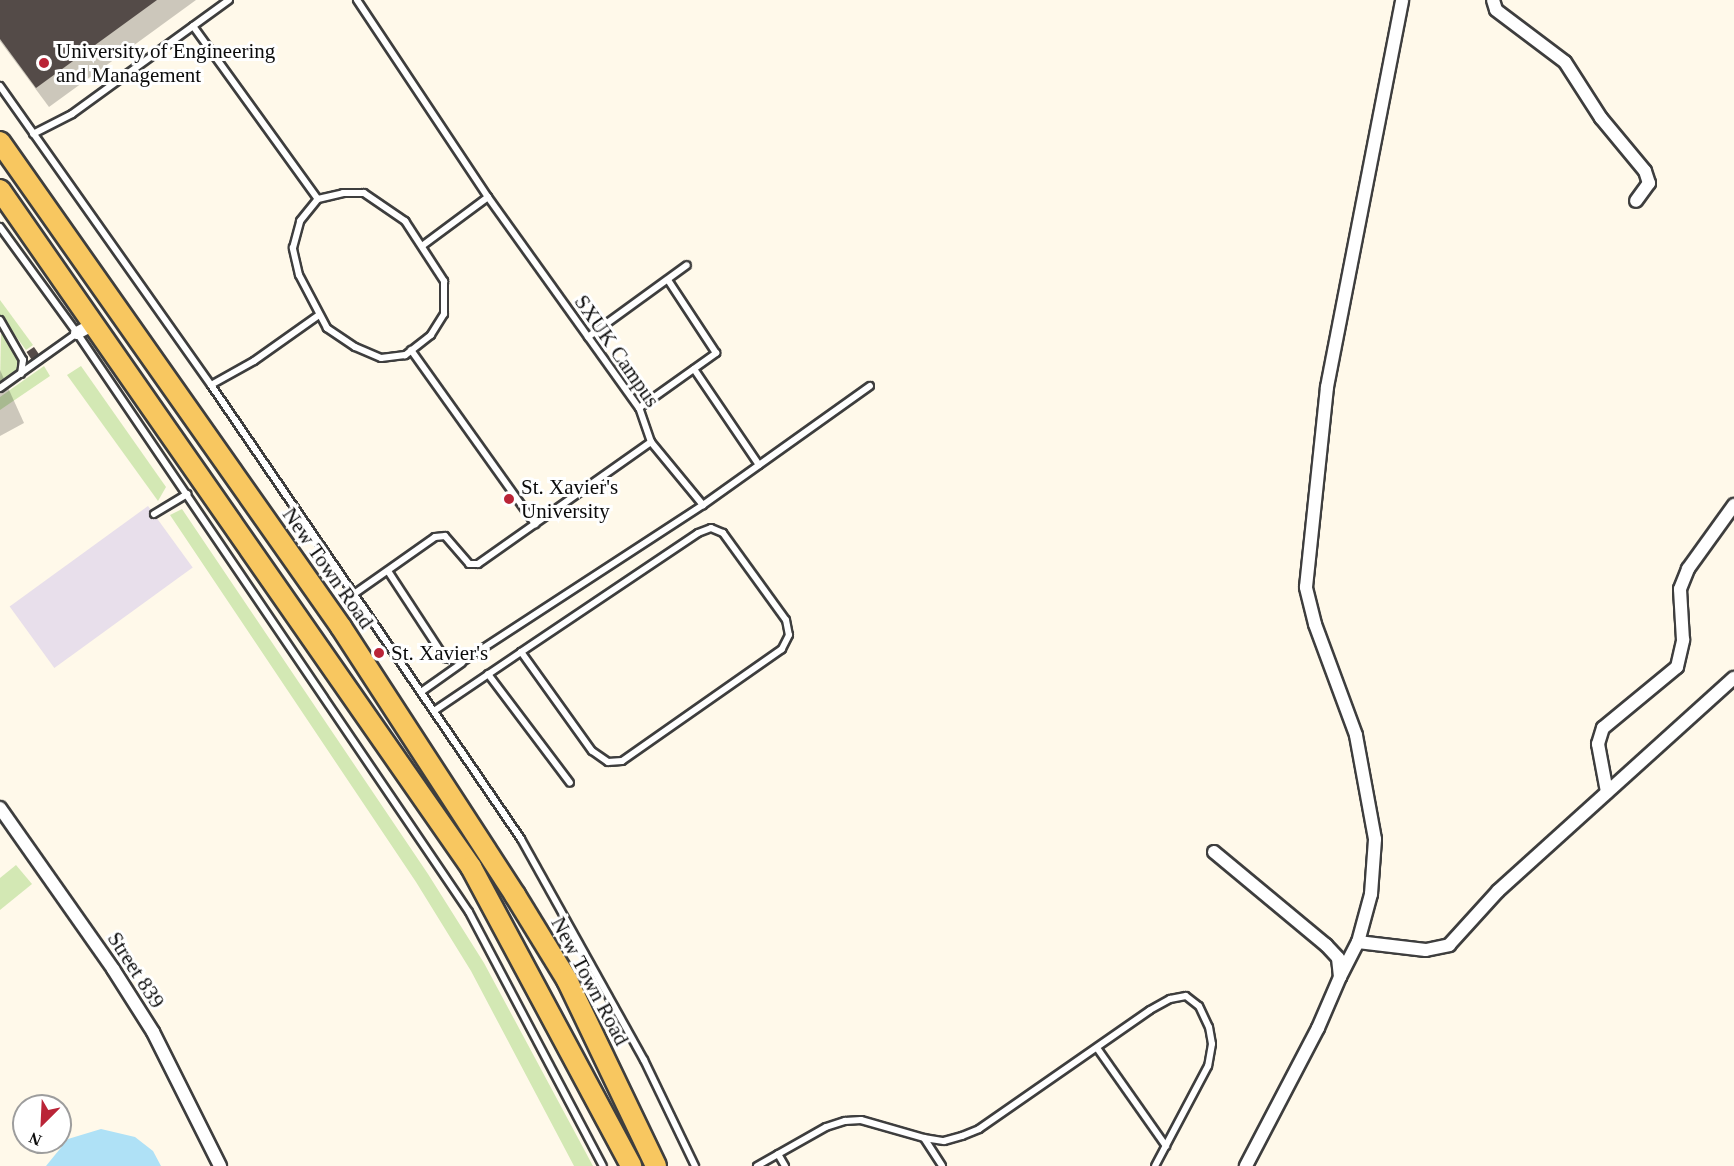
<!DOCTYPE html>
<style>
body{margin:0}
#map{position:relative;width:1734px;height:1166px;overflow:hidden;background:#fff9ea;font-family:"Times New Roman",serif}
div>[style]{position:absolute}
.industrial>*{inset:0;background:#e8dfeb;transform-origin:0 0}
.green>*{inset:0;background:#d3e8b4}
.water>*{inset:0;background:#afe1f6}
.shadow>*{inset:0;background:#0003}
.building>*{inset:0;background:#544b48;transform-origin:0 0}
.roads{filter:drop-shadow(2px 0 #3e3e3e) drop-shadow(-2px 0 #3e3e3e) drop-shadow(0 2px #3e3e3e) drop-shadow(0 -2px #3e3e3e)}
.service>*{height:6px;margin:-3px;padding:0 3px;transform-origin:3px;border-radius:3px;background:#fff}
.minor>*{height:12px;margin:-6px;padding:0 6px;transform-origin:6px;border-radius:6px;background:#fff}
.primary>*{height:20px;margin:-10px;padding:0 10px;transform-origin:10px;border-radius:10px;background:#f8c760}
.dots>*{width:16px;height:16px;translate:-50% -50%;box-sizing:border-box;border:3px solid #fff;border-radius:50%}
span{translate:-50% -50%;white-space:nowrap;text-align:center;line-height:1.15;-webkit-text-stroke:6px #fff;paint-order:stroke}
.poi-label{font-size:21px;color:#0b0b0b}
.left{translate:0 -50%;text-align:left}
.street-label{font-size:21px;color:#0b0b0b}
.north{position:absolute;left:12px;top:1094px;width:60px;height:60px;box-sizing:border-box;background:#fff;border:2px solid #9d9d9d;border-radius:50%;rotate:204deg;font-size:16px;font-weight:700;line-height:24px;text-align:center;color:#0b0b0b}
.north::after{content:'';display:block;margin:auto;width:21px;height:27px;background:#ba2437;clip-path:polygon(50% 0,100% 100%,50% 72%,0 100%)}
</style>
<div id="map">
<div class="industrial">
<div style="left:148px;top:506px;width:76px;height:171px;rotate:54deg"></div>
</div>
<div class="green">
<div style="clip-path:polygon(0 300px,33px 345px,26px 350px,0 315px)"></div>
<div style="clip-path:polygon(1px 334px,7px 336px,19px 361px,16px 371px,0 383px)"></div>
<div style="clip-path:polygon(44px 366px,50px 376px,0 410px,0 397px)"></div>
<div style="clip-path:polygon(81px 366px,166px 487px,158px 501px,67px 375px)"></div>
<div style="clip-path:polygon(182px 509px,428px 874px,484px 963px,593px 1166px,574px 1166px,471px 971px,416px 882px,170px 515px)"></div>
<div style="clip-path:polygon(16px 865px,32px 884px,0 910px,0 878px)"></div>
</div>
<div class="water">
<div style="clip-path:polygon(101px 1129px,135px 1137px,153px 1151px,161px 1166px,46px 1166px,68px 1139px)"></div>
</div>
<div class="shadow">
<div style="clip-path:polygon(0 0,196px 0,49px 107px,0 41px)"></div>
<div style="clip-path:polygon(0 370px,24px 423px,0 436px)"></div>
</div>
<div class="building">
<div style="clip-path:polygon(0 0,157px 0,36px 88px,0 39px)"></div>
<div style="left:34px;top:347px;width:11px;height:9px;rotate:56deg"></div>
</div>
<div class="roads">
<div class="service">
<div style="left:357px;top:0;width:237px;rotate:56.4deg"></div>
<div style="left:488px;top:197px;width:82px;rotate:143.4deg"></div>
<div style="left:193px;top:26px;width:213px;rotate:54.2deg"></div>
<div style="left:0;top:86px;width:366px;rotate:54.8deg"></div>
<div style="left:211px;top:385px;width:550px;rotate:55.67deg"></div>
<div style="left:521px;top:839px;width:253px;rotate:60.9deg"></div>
<div style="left:644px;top:1060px;width:118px;rotate:64.3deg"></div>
<div style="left:33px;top:134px;width:44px;rotate:-27.1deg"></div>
<div style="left:72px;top:114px;width:194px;rotate:-36deg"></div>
<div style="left:343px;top:193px;width:21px"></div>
<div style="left:364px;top:193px;width:50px;rotate:34.3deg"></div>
<div style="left:405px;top:221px;width:72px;rotate:57deg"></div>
<div style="left:444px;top:281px;width:33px;rotate:90deg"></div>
<div style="left:444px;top:314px;width:25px;rotate:122deg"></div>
<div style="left:431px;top:335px;width:33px;rotate:142deg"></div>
<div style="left:405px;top:355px;width:24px;rotate:173deg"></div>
<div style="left:381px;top:358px;width:28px;rotate:-157deg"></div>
<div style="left:355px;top:347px;width:34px;rotate:-146deg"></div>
<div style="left:327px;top:328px;width:60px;rotate:-117.8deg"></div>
<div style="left:299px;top:275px;width:28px;rotate:-103deg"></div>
<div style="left:293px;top:248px;width:28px;rotate:-75deg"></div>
<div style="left:300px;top:221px;width:28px;rotate:-51deg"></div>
<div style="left:318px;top:199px;width:26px;rotate:-13deg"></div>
<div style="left:0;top:227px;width:131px;rotate:54deg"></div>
<div style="left:77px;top:333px;width:699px;rotate:55.9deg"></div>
<div style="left:469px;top:912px;width:287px;rotate:62.2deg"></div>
<div style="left:0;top:320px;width:46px;rotate:60.1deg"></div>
<div style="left:23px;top:360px;width:14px;rotate:98deg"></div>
<div style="left:588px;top:337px;width:122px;rotate:-36deg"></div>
<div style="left:411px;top:350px;width:214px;rotate:54.5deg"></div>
<div style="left:694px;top:369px;width:116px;rotate:55.9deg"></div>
<div style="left:211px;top:385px;width:49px;rotate:-29.2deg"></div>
<div style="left:254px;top:361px;width:80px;rotate:-35.3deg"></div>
<div style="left:0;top:388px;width:95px;rotate:-35.5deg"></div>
<div style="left:639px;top:408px;width:95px;rotate:-35.5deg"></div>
<div style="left:716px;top:353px;width:87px;rotate:-123.3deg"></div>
<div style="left:651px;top:442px;width:82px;rotate:50.5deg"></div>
<div style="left:154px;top:514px;width:39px;rotate:-31deg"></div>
<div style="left:388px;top:571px;width:104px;rotate:56.8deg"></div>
<div style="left:445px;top:658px;width:17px;rotate:13deg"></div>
<div style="left:462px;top:662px;width:288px;rotate:-33.1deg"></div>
<div style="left:703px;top:505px;width:205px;rotate:-35.5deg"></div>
<div style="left:354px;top:594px;width:99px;rotate:-35.1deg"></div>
<div style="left:435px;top:537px;width:10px;rotate:-6deg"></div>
<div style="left:445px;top:536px;width:37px;rotate:49deg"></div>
<div style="left:469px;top:564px;width:9px"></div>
<div style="left:478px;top:564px;width:212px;rotate:-35.2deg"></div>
<div style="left:651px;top:442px;width:36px;rotate:-109deg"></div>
<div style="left:639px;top:408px;width:259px;rotate:-125.6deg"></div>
<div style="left:488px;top:674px;width:136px;rotate:53deg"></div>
<div style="left:421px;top:692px;width:50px;rotate:-35.3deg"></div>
<div style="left:434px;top:711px;width:105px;rotate:-34.1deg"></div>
<div style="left:521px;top:652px;width:213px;rotate:-33.9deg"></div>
<div style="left:698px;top:533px;width:14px;rotate:-21deg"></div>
<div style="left:711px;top:528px;width:13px;rotate:23deg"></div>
<div style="left:723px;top:533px;width:107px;rotate:54.1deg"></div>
<div style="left:786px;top:620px;width:15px;rotate:79deg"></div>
<div style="left:789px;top:635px;width:16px;rotate:117deg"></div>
<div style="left:782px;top:649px;width:195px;rotate:145deg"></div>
<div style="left:622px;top:761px;width:14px;rotate:176deg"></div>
<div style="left:608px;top:762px;width:19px;rotate:-145deg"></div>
<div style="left:592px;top:751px;width:122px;rotate:-125.6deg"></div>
<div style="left:1097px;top:1048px;width:120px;rotate:54.9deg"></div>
<div style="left:924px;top:1138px;width:33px;rotate:57deg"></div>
<div style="left:778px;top:1154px;width:14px;rotate:60deg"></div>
<div style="left:757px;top:1166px;width:79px;rotate:-29.5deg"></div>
<div style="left:826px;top:1127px;width:20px;rotate:-18deg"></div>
<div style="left:845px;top:1121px;width:16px;rotate:-4deg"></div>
<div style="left:861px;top:1120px;width:66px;rotate:15.9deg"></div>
<div style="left:924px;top:1138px;width:20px;rotate:9deg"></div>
<div style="left:944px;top:1141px;width:19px;rotate:-16deg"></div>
<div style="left:962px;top:1136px;width:18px;rotate:-22deg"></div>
<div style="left:979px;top:1129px;width:208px;rotate:-34.8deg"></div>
<div style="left:1150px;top:1010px;width:23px;rotate:-29deg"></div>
<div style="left:1170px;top:999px;width:16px;rotate:-11deg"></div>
<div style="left:1186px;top:996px;width:16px;rotate:38deg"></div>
<div style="left:1199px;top:1006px;width:23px;rotate:65deg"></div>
<div style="left:1209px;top:1027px;width:17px;rotate:80deg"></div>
<div style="left:1212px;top:1044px;width:22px;rotate:100deg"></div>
<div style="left:1208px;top:1066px;width:113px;rotate:117.9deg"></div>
</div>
<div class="minor">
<div style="left:1493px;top:0;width:10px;rotate:73deg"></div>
<div style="left:1496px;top:10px;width:86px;rotate:37deg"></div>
<div style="left:1565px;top:62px;width:67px;rotate:57.3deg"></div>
<div style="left:1601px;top:118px;width:69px;rotate:50.3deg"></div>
<div style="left:1645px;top:171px;width:13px;rotate:72deg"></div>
<div style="left:1649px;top:183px;width:22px;rotate:126deg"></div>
<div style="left:77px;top:333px;width:21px;rotate:-28deg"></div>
<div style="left:1607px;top:792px;width:49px;rotate:-100.6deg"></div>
<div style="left:1598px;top:744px;width:17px;rotate:-73deg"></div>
<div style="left:1603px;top:728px;width:96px;rotate:-39.5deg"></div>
<div style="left:1677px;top:667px;width:28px;rotate:-77deg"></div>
<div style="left:1683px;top:640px;width:51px;rotate:-93.4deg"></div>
<div style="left:1680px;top:589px;width:22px;rotate:-68deg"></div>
<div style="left:1688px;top:569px;width:79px;rotate:-54.3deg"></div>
<div style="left:0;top:808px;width:197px;rotate:54.9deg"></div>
<div style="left:113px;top:969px;width:75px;rotate:57.6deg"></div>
<div style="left:153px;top:1032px;width:150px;rotate:63.4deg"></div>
<div style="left:1214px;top:852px;width:146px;rotate:39.7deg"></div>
<div style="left:1326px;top:945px;width:18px;rotate:47deg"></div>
<div style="left:1338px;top:958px;width:19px;rotate:84deg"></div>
<div style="left:1340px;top:977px;width:56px;rotate:113.3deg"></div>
<div style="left:1318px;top:1028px;width:156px;rotate:117.6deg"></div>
<div style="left:1358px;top:942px;width:68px;rotate:6.7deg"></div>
<div style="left:1426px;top:950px;width:24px;rotate:-12deg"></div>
<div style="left:1449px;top:945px;width:73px;rotate:-47.8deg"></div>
<div style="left:1498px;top:891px;width:318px;rotate:-42.1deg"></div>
<div style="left:1340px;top:977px;width:39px;rotate:-63deg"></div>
<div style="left:1358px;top:942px;width:50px;rotate:-74.8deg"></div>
<div style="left:1371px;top:894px;width:55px;rotate:-85.8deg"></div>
<div style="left:1375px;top:839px;width:106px;rotate:-100.4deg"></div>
<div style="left:1356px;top:735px;width:118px;rotate:-110.3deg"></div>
<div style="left:1315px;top:624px;width:38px;rotate:-104deg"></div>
<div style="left:1306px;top:587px;width:201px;rotate:-84deg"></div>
<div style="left:1327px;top:387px;width:394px;rotate:-79deg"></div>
</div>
<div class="primary">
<div style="left:0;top:142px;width:593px;rotate:54.89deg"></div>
<div style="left:341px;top:627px;width:320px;rotate:57deg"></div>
<div style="left:515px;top:895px;width:100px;rotate:58.5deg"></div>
<div style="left:567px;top:980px;width:206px;rotate:64.4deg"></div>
<div style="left:0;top:190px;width:825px;rotate:55.17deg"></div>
<div style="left:471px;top:867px;width:339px;rotate:61.8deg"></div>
</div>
</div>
<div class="dots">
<div style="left:44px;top:63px;background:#ba2437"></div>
<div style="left:509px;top:499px;background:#ba2437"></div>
<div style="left:379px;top:653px;background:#ba2437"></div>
</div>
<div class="poi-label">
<span class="left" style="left:56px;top:63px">University of Engineering<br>and Management</span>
<span class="left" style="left:521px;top:499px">St. Xavier's<br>University</span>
<span class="left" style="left:391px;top:653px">St. Xavier's</span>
</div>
<div class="street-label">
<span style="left:617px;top:351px;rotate:55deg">SXUK Campus</span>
<span style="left:328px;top:568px;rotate:55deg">New Town Road</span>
<span style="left:136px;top:970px;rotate:57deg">Street 839</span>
<span style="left:590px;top:981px;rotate:62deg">New Town Road</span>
</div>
<div class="north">N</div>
</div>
